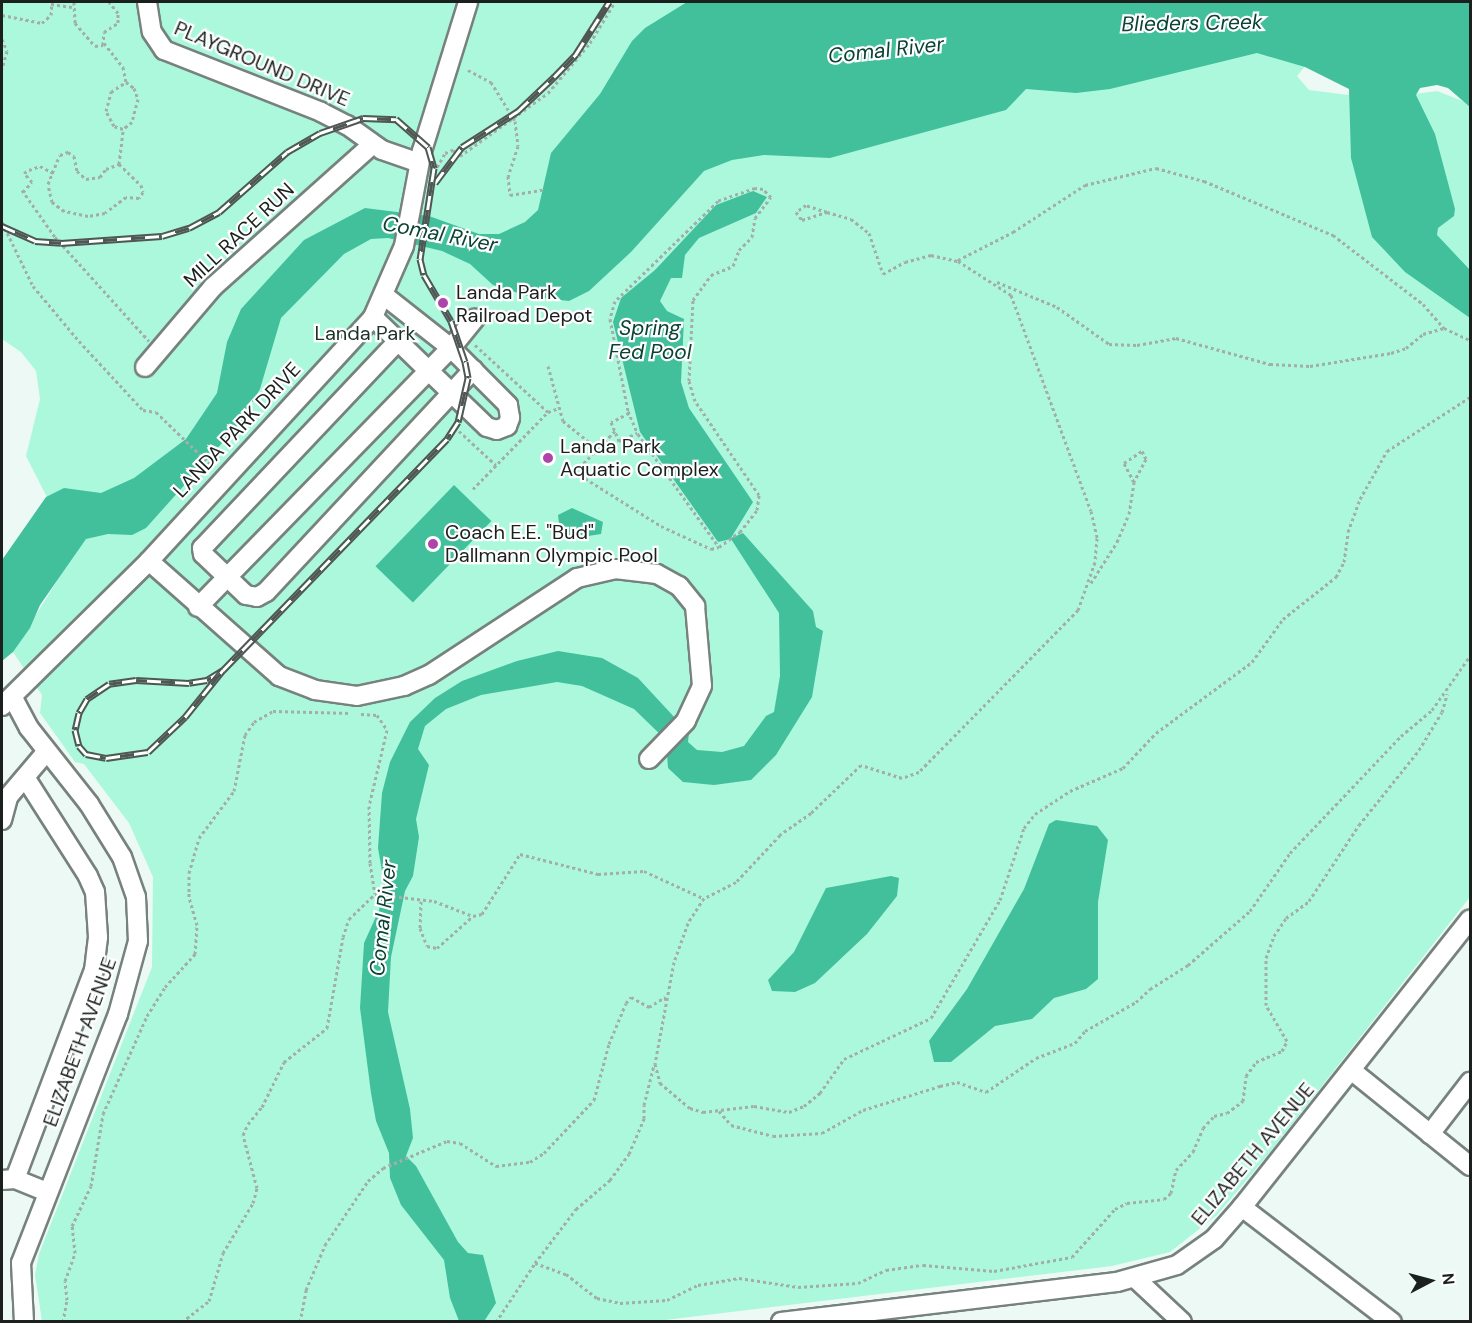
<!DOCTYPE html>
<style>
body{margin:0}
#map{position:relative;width:1472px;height:1323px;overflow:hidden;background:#ecf9f4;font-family:"DM Sans",sans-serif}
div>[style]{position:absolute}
.green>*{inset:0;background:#acf8dd}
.water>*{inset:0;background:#42c09c;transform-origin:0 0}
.path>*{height:3px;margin-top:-1.5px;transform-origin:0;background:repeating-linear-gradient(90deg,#a3adaa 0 3px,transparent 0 6px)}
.roads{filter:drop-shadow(2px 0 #77827e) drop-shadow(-2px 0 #77827e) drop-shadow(0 2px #77827e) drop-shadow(0 -2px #77827e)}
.minor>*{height:18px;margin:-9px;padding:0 9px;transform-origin:9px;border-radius:9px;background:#fff}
.rail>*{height:7px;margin-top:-3.5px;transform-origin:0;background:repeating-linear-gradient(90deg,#fff 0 14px,#505654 0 28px);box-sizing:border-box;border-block:2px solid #505654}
.dots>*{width:16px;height:16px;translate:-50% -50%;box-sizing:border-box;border:3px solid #fff;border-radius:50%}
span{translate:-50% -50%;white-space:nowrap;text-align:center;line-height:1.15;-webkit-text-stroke:4.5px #fff;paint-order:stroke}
.street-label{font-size:20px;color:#1b1f1e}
.poi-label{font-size:20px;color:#1b1f1e}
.left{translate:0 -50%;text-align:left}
.park-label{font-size:20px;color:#1c312a}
.water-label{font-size:21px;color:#0b4233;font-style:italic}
.frame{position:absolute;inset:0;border:3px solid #1b1f1e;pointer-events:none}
.north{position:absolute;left:1400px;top:1251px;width:60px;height:60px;-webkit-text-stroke:4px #fff;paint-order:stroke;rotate:84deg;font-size:16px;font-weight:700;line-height:24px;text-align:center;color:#1b1f1e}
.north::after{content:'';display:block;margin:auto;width:21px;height:27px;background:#1b1f1e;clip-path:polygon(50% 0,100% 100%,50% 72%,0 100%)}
</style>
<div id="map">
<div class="green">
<div style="clip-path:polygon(2px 2px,1357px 2px,1297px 76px,1309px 90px,1380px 99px,1437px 91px,1470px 104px,1470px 897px,1271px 1151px,1217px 1215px,1170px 1252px,1112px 1266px,657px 1321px,42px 1321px,35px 1275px,39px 1254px,152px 967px,153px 877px,129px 823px,84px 764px,75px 762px,40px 713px,42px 695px,13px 652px,75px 552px,26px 456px,40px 399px,36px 371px,21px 352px,2px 339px)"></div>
</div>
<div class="water">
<div style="clip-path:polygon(687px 2px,1470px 2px,1470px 107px,1448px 88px,1437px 85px,1420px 88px,1416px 95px,1435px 134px,1455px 209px,1454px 216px,1438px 228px,1437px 235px,1470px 270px,1470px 318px,1405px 272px,1372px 237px,1351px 158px,1349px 89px,1305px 67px,1257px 53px,1110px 89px,1076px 93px,1026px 89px,1006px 110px,830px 158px,764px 155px,732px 160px,704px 171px,631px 252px,589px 291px,569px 301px,531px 297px,493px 285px,470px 264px,442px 251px,388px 238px,371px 239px,344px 254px,281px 318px,260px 389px,240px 423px,146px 528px,132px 535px,108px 534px,86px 539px,40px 605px,30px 628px,13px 652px,2px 661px,2px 560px,46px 497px,64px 488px,101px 493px,134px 478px,186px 439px,217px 393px,227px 342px,241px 309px,304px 240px,365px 208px,429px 216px,479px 234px,499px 234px,525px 222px,538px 210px,551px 153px,600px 94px,632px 41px,645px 28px)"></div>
<div style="clip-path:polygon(753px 191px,767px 197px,756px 213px,699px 238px,685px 255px,682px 278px,671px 278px,660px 301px,667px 311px,684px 319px,681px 382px,689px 408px,753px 502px,731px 538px,743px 533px,813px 611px,816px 627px,823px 631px,812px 697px,776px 755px,751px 780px,714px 785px,683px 782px,668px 768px,666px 740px,634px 709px,582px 686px,557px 682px,481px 695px,446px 709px,425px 726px,418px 749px,429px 765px,416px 819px,419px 837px,413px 876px,405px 891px,391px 957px,388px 1012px,410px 1109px,413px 1138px,406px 1156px,416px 1166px,458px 1242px,468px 1253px,483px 1255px,496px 1303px,485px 1320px,459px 1321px,450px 1298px,444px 1260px,401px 1205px,390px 1178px,389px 1153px,376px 1121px,371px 1093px,360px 1008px,364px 943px,379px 910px,384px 883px,378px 848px,382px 793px,390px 762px,410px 722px,435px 698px,462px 681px,517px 661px,558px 651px,602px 658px,638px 678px,689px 733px,688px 742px,697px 750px,722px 752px,744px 746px,766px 716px,774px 712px,780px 676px,779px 613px,731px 539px,718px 542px,640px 432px,613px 322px,621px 298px,655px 270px,716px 205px)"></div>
<div style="left:454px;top:485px;width:52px;height:113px;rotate:44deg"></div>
<div style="clip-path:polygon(572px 508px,603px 522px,601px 534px,576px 538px,560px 532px,558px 515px)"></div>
<div style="clip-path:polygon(1056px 820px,1097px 826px,1108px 840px,1098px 902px,1098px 979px,1086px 989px,1054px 998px,1032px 1019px,995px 1026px,951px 1062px,934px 1062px,929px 1041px,967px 989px,1024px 889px,1049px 824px)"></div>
<div style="clip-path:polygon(891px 876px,899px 878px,897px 896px,867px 934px,815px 983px,795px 992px,772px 991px,768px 980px,794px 952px,826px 888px)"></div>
</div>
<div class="path">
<div style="left:74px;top:2px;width:21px;rotate:87deg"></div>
<div style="left:75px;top:23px;width:30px;rotate:49deg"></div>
<div style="left:95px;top:46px;width:8px;rotate:-7deg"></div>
<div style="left:103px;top:45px;width:13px;rotate:-86deg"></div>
<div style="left:104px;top:32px;width:17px;rotate:-33deg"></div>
<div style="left:118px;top:23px;width:10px;rotate:-90deg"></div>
<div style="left:118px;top:13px;width:14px;rotate:-129deg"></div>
<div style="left:51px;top:4px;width:21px;rotate:8deg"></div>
<div style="left:2px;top:15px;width:41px;rotate:11.3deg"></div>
<div style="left:42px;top:23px;width:12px;rotate:-42deg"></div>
<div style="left:51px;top:15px;width:13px;rotate:-86deg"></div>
<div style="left:2px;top:39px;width:13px;rotate:67deg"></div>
<div style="left:7px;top:51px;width:19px;rotate:106deg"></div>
<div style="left:104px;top:43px;width:31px;rotate:52deg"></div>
<div style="left:123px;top:67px;width:15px;rotate:79deg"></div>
<div style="left:468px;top:70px;width:26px;rotate:28deg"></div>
<div style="left:491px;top:82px;width:46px;rotate:58.4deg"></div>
<div style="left:515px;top:121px;width:25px;rotate:83deg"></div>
<div style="left:518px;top:146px;width:32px;rotate:108deg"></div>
<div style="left:508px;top:176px;width:19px;rotate:84deg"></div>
<div style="left:510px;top:195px;width:33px;rotate:-9deg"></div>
<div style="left:126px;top:82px;width:10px;rotate:37deg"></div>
<div style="left:134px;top:88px;width:12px;rotate:70deg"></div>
<div style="left:138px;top:99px;width:24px;rotate:105deg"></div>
<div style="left:132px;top:122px;width:11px;rotate:142deg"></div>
<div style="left:123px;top:129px;width:9px;rotate:-162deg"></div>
<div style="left:114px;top:126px;width:17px;rotate:-118deg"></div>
<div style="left:106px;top:111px;width:20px;rotate:-75deg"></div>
<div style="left:111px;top:92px;width:18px;rotate:-34deg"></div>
<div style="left:119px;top:164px;width:30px;rotate:44deg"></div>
<div style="left:141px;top:185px;width:7px;rotate:74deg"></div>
<div style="left:143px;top:192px;width:7px;rotate:124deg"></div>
<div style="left:139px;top:198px;width:13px;rotate:-176deg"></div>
<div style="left:126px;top:197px;width:26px;rotate:143deg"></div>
<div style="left:105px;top:213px;width:17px;rotate:170deg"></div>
<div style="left:88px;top:216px;width:25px;rotate:-168deg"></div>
<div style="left:64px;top:211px;width:15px;rotate:-143deg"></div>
<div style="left:52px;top:202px;width:18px;rotate:-103deg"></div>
<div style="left:48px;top:184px;width:31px;rotate:-68deg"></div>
<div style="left:60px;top:155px;width:9px;rotate:-21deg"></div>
<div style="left:68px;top:152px;width:7px;rotate:34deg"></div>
<div style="left:74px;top:156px;width:15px;rotate:79deg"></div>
<div style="left:77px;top:171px;width:12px;rotate:42deg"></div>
<div style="left:86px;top:179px;width:14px;rotate:-8deg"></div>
<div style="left:100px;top:177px;width:10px;rotate:-53deg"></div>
<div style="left:106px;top:169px;width:14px;rotate:-21deg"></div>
<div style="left:119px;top:164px;width:35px;rotate:-83deg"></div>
<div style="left:437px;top:167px;width:16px;rotate:-60deg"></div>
<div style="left:445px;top:153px;width:9px;rotate:-21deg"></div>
<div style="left:453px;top:150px;width:9px;rotate:41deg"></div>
<div style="left:460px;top:156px;width:108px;rotate:-35.6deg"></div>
<div style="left:548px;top:93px;width:65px;rotate:-50deg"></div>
<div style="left:590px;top:43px;width:48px;rotate:-58.6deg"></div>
<div style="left:22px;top:190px;width:57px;rotate:54.9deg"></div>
<div style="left:55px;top:237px;width:140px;rotate:47.9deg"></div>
<div style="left:23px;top:192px;width:13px;rotate:-48deg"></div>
<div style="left:32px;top:182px;width:12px;rotate:-132deg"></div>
<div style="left:24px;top:173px;width:6px;rotate:-31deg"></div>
<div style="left:29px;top:170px;width:12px;rotate:-20deg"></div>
<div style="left:40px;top:166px;width:15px;rotate:28deg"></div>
<div style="left:827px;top:212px;width:22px;rotate:-162deg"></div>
<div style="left:806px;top:205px;width:12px;rotate:145deg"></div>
<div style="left:796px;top:212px;width:10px;rotate:53deg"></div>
<div style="left:802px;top:220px;width:26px;rotate:-18deg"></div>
<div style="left:827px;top:212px;width:25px;rotate:16deg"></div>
<div style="left:851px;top:219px;width:23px;rotate:38deg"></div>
<div style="left:869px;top:233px;width:43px;rotate:71.1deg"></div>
<div style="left:883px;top:274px;width:25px;rotate:-29deg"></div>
<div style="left:905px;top:262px;width:27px;rotate:-15deg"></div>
<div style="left:931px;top:255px;width:28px;rotate:13deg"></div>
<div style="left:958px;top:261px;width:63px;rotate:32.7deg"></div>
<div style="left:1011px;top:295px;width:230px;rotate:69.7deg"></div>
<div style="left:1091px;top:511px;width:28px;rotate:77deg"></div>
<div style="left:1097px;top:538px;width:24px;rotate:95deg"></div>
<div style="left:1095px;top:562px;width:51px;rotate:109.5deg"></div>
<div style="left:1078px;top:610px;width:227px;rotate:134.5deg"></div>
<div style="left:919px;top:772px;width:18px;rotate:161deg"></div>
<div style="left:902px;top:778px;width:43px;rotate:-162.4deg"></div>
<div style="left:861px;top:765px;width:69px;rotate:136.2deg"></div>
<div style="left:811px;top:813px;width:38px;rotate:145deg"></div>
<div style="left:780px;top:835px;width:64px;rotate:133.1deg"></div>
<div style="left:736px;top:882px;width:36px;rotate:153deg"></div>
<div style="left:704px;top:898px;width:30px;rotate:123deg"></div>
<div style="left:688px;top:923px;width:41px;rotate:109.7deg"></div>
<div style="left:674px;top:962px;width:104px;rotate:100.6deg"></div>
<div style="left:655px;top:1064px;width:20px;rotate:75deg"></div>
<div style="left:660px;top:1083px;width:39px;rotate:40deg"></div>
<div style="left:690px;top:1108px;width:14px;rotate:17deg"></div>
<div style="left:703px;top:1112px;width:51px;rotate:-6.7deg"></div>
<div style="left:754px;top:1106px;width:36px;rotate:10deg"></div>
<div style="left:789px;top:1112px;width:16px;rotate:-22deg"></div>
<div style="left:804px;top:1106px;width:21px;rotate:-39deg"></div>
<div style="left:820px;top:1093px;width:42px;rotate:-54.8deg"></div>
<div style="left:844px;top:1059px;width:96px;rotate:-25.2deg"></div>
<div style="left:931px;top:1018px;width:137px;rotate:-59.7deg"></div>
<div style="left:1000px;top:900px;width:76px;rotate:-71.6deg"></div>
<div style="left:1024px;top:828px;width:18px;rotate:-52deg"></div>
<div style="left:1035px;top:814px;width:42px;rotate:-33.3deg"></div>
<div style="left:1070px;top:791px;width:58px;rotate:-23.5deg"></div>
<div style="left:1123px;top:768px;width:48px;rotate:-46.7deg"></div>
<div style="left:1156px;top:733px;width:119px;rotate:-36.5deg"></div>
<div style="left:1252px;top:662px;width:53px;rotate:-54.2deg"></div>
<div style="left:1283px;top:619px;width:68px;rotate:-38.4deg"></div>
<div style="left:1336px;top:577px;width:17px;rotate:-62deg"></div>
<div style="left:1344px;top:562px;width:30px;rotate:-82deg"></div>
<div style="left:1348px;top:532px;width:35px;rotate:-70deg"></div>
<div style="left:1360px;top:499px;width:55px;rotate:-60.6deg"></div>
<div style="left:1387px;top:451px;width:99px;rotate:-33deg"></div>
<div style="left:2px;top:222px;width:71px;rotate:64.2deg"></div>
<div style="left:33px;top:286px;width:72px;rotate:50.1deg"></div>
<div style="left:79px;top:341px;width:94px;rotate:47.2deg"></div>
<div style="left:143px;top:410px;width:13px;rotate:9deg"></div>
<div style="left:156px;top:412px;width:79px;rotate:44deg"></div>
<div style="left:958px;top:260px;width:62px;rotate:-27deg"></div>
<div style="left:1013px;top:232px;width:86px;rotate:-33.1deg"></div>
<div style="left:1085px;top:185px;width:73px;rotate:-13.5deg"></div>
<div style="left:1156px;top:168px;width:50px;rotate:15.2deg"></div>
<div style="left:1204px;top:181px;width:140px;rotate:22.7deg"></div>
<div style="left:1333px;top:235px;width:113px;rotate:37.5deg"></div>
<div style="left:1423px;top:304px;width:32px;rotate:49deg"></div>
<div style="left:997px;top:282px;width:65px;rotate:22.6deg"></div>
<div style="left:1057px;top:307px;width:64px;rotate:35.4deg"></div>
<div style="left:1109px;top:344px;width:28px;rotate:2deg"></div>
<div style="left:1137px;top:345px;width:40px;rotate:-10deg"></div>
<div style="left:1176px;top:338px;width:98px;rotate:15.5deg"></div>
<div style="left:1270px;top:364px;width:40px;rotate:2.9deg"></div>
<div style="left:1310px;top:366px;width:82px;rotate:-9.1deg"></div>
<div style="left:1391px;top:353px;width:16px;rotate:-18deg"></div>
<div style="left:1406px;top:348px;width:22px;rotate:-39deg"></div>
<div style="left:1423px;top:334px;width:22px;rotate:-16deg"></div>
<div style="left:1444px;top:328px;width:29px;rotate:25deg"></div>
<div style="left:548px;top:366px;width:57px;rotate:74.7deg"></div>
<div style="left:563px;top:421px;width:45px;rotate:38.7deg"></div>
<div style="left:548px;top:412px;width:12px;rotate:-20deg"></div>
<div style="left:629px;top:413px;width:20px;rotate:153deg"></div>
<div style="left:611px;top:422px;width:21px;rotate:67deg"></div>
<div style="left:619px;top:441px;width:20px;rotate:-24deg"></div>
<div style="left:459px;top:431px;width:50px;rotate:42.6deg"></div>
<div style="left:615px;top:431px;width:57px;rotate:134.3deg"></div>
<div style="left:575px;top:472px;width:102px;rotate:32.1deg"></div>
<div style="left:661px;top:526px;width:55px;rotate:24.7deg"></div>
<div style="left:711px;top:549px;width:8px;rotate:-14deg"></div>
<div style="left:719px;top:547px;width:26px;rotate:-36deg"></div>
<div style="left:740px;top:532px;width:28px;rotate:-52deg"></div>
<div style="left:757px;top:510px;width:15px;rotate:-82deg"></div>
<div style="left:759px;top:495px;width:114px;rotate:-124.2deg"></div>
<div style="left:695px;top:401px;width:21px;rotate:-107deg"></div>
<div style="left:689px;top:381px;width:81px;rotate:-87.2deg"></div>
<div style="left:693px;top:300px;width:31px;rotate:-54deg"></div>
<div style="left:711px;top:275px;width:24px;rotate:-22deg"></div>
<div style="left:733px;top:266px;width:17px;rotate:-69deg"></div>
<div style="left:739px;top:250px;width:18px;rotate:-45deg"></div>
<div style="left:752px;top:237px;width:19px;rotate:-81deg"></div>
<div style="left:755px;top:218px;width:26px;rotate:-53deg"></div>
<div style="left:771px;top:197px;width:11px;rotate:-135deg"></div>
<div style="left:763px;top:189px;width:8px;rotate:-173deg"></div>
<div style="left:755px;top:188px;width:39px;rotate:161deg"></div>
<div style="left:718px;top:201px;width:144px;rotate:135.8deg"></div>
<div style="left:615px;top:301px;width:19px;rotate:106deg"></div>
<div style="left:610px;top:319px;width:94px;rotate:78.9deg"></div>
<div style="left:628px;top:411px;width:25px;rotate:67deg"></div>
<div style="left:638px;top:434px;width:139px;rotate:54.4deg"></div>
<div style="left:473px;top:489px;width:107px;rotate:-45.8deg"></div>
<div style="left:548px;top:412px;width:100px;rotate:-137.4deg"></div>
<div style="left:1091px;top:583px;width:49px;rotate:-57.6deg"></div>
<div style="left:1117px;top:542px;width:30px;rotate:-67deg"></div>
<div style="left:1129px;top:514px;width:32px;rotate:-81deg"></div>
<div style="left:1134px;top:482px;width:21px;rotate:-118deg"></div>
<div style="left:1124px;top:463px;width:22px;rotate:-34deg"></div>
<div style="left:1142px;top:451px;width:9px;rotate:63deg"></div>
<div style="left:1146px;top:459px;width:26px;rotate:118deg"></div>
<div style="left:361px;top:714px;width:16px;rotate:4deg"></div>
<div style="left:377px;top:715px;width:18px;rotate:56deg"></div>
<div style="left:387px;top:730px;width:78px;rotate:103.3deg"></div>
<div style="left:369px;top:806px;width:57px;rotate:89deg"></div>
<div style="left:370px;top:863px;width:31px;rotate:81deg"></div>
<div style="left:375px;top:894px;width:59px;rotate:6.8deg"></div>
<div style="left:434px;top:901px;width:42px;rotate:21deg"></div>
<div style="left:473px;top:916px;width:9px;rotate:-13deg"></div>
<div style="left:482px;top:914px;width:71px;rotate:-57.7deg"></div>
<div style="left:520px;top:854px;width:81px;rotate:14.4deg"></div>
<div style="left:598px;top:874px;width:46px;rotate:-3.7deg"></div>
<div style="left:644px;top:871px;width:65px;rotate:24.6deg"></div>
<div style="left:421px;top:901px;width:27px;rotate:92deg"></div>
<div style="left:420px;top:928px;width:19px;rotate:69deg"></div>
<div style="left:427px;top:946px;width:10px;rotate:11deg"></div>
<div style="left:437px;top:948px;width:48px;rotate:-41.6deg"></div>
<div style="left:719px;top:1111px;width:18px;rotate:49deg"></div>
<div style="left:731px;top:1125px;width:43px;rotate:14.7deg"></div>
<div style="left:773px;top:1136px;width:49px;rotate:-3.5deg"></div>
<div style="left:822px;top:1133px;width:47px;rotate:-29.3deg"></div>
<div style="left:863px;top:1110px;width:81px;rotate:-17.3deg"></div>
<div style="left:940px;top:1086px;width:17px;rotate:-13deg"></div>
<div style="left:957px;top:1082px;width:31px;rotate:19deg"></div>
<div style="left:986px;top:1092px;width:60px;rotate:-34.2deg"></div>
<div style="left:1036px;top:1058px;width:42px;rotate:-21deg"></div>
<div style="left:1075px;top:1043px;width:16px;rotate:-50deg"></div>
<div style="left:1085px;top:1031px;width:59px;rotate:-29.6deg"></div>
<div style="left:1136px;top:1002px;width:19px;rotate:-43deg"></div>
<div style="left:1150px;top:989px;width:45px;rotate:-32.3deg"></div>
<div style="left:1188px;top:965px;width:82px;rotate:-41.1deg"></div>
<div style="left:1250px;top:911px;width:70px;rotate:-55.4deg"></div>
<div style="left:1290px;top:853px;width:161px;rotate:-46.5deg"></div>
<div style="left:1401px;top:736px;width:40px;rotate:-40deg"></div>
<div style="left:1432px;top:710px;width:66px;rotate:-54.9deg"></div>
<div style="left:535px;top:1263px;width:68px;rotate:-52.8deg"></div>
<div style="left:576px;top:1209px;width:45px;rotate:-40.5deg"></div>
<div style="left:610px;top:1180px;width:32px;rotate:-54deg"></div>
<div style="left:629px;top:1154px;width:39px;rotate:-67deg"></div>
<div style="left:644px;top:1118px;width:13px;rotate:-90deg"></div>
<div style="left:644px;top:1105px;width:41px;rotate:-76deg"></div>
<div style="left:63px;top:1322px;width:22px;rotate:-80deg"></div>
<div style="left:67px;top:1300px;width:19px;rotate:-96deg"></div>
<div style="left:65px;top:1281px;width:30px;rotate:-70deg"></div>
<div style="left:75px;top:1253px;width:27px;rotate:-96deg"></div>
<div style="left:72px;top:1226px;width:44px;rotate:-64.6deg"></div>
<div style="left:91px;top:1186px;width:73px;rotate:-80.5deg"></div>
<div style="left:103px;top:1114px;width:107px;rotate:-65.8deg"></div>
<div style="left:147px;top:1016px;width:34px;rotate:-58deg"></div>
<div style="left:165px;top:987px;width:45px;rotate:-47.7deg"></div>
<div style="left:195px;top:954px;width:29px;rotate:-86deg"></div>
<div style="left:197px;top:925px;width:29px;rotate:-106deg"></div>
<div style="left:189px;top:897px;width:24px;rotate:-90deg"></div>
<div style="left:189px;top:873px;width:36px;rotate:-74deg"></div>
<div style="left:199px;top:838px;width:59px;rotate:-53.3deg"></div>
<div style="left:234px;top:791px;width:57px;rotate:-78.9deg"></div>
<div style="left:245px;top:735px;width:16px;rotate:-55deg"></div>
<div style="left:254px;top:722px;width:22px;rotate:-30deg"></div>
<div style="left:273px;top:711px;width:78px;rotate:1.5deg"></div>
<div style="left:182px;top:1322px;width:34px;rotate:-38deg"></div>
<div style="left:209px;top:1301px;width:50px;rotate:-73.7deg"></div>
<div style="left:223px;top:1253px;width:58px;rotate:-59deg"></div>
<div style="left:253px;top:1203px;width:16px;rotate:-75deg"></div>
<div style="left:257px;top:1188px;width:55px;rotate:-104.8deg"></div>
<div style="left:243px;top:1135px;width:12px;rotate:-66deg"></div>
<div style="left:248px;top:1124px;width:22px;rotate:-51deg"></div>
<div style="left:262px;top:1107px;width:50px;rotate:-63.9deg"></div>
<div style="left:284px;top:1062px;width:55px;rotate:-38.3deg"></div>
<div style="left:327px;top:1028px;width:92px;rotate:-80deg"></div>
<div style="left:343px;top:937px;width:19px;rotate:-72deg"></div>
<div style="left:349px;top:919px;width:36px;rotate:-44deg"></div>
<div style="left:300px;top:1322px;width:33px;rotate:-79deg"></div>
<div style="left:306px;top:1290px;width:49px;rotate:-67.1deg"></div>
<div style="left:325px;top:1245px;width:77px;rotate:-56.1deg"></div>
<div style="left:368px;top:1181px;width:20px;rotate:-41deg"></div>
<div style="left:383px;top:1168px;width:69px;rotate:-22.9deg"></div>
<div style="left:447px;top:1141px;width:13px;rotate:9deg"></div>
<div style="left:460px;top:1143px;width:43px;rotate:32.6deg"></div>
<div style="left:496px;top:1166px;width:34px;rotate:-7deg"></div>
<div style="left:530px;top:1162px;width:17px;rotate:-33deg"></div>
<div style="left:544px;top:1153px;width:73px;rotate:-46.7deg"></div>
<div style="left:594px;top:1100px;width:58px;rotate:-75deg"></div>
<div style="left:609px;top:1044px;width:44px;rotate:-67.5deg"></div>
<div style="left:626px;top:1003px;width:8px;rotate:-50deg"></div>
<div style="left:631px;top:997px;width:21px;rotate:29deg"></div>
<div style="left:649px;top:1007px;width:19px;rotate:-32deg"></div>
<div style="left:665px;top:997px;width:4px;rotate:76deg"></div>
<div style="left:496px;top:1322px;width:71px;rotate:-56.5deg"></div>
<div style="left:535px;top:1263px;width:33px;rotate:20deg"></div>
<div style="left:566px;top:1274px;width:39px;rotate:38deg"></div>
<div style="left:597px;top:1298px;width:24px;rotate:12deg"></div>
<div style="left:620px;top:1303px;width:47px;rotate:-3.7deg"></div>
<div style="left:667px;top:1300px;width:34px;rotate:-26deg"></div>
<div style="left:698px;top:1285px;width:42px;rotate:-9.7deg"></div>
<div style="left:739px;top:1278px;width:60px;rotate:8.7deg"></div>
<div style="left:798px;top:1287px;width:60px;rotate:-3.8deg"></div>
<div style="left:858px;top:1283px;width:31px;rotate:-25deg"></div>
<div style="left:886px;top:1270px;width:37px;rotate:-8deg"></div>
<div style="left:923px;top:1265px;width:71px;rotate:4.8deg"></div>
<div style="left:994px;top:1271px;width:79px;rotate:-10.2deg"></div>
<div style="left:1072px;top:1257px;width:64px;rotate:-48.1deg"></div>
<div style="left:1115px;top:1209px;width:13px;rotate:-27deg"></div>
<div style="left:1127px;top:1203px;width:37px;rotate:-6deg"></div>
<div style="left:1164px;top:1199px;width:9px;rotate:-41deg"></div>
<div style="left:1171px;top:1193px;width:24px;rotate:-78deg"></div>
<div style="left:1176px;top:1170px;width:25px;rotate:-47deg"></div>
<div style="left:1193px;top:1152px;width:26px;rotate:-67deg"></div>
<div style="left:1203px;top:1128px;width:16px;rotate:-47deg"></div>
<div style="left:1214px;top:1116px;width:13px;rotate:-13deg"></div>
<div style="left:1227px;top:1113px;width:20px;rotate:-37deg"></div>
<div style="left:1243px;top:1101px;width:25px;rotate:-83deg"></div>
<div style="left:1246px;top:1076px;width:17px;rotate:-54deg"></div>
<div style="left:1256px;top:1062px;width:28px;rotate:-23deg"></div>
<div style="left:1282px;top:1051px;width:11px;rotate:-63deg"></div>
<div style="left:1287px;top:1041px;width:42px;rotate:-120.3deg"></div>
<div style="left:1266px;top:1005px;width:47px;rotate:-90deg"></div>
<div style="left:1266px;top:958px;width:23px;rotate:-70deg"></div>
<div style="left:1274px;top:936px;width:22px;rotate:-56deg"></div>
<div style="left:1286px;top:918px;width:29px;rotate:-36deg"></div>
<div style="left:1309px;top:901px;width:91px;rotate:-56.7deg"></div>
<div style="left:1359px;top:825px;width:96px;rotate:-51.3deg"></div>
<div style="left:1419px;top:750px;width:44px;rotate:-58.8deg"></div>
<div style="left:1442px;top:712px;width:19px;rotate:-74deg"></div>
</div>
<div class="roads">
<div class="minor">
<div style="left:147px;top:2px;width:30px;rotate:81deg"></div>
<div style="left:152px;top:32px;width:22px;rotate:56deg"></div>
<div style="left:164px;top:50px;width:169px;rotate:21.5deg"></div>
<div style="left:321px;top:112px;width:29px;rotate:27deg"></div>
<div style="left:347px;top:125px;width:43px;rotate:35.5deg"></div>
<div style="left:382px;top:150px;width:39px;rotate:19deg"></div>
<div style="left:373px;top:317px;width:158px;rotate:44deg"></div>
<div style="left:487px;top:427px;width:10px;rotate:17deg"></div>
<div style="left:497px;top:430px;width:11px;rotate:-22deg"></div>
<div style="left:507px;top:426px;width:9px;rotate:-69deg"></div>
<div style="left:510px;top:418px;width:13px;rotate:-99deg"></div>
<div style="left:508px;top:405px;width:81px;rotate:-135deg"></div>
<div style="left:451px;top:348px;width:84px;rotate:-141.8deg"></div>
<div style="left:398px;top:341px;width:285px;rotate:133.4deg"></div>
<div style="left:202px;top:548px;width:6px;rotate:81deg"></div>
<div style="left:203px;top:554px;width:59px;rotate:43.6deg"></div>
<div style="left:246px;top:595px;width:11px;rotate:10deg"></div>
<div style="left:257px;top:597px;width:10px;rotate:-29deg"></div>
<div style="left:266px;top:592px;width:304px;rotate:-47deg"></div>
<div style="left:145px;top:367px;width:105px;rotate:-49.6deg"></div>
<div style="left:213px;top:287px;width:213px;rotate:-41.8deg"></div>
<div style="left:149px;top:561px;width:174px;rotate:41.5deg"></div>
<div style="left:279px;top:676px;width:39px;rotate:21deg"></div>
<div style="left:315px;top:690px;width:42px;rotate:8.1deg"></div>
<div style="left:357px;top:696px;width:48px;rotate:-12deg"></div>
<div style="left:404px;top:686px;width:27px;rotate:-24deg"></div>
<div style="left:429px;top:675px;width:177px;rotate:-33.2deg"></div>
<div style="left:577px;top:578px;width:39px;rotate:-13deg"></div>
<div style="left:615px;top:569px;width:42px;rotate:6.8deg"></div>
<div style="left:657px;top:574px;width:25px;rotate:29deg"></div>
<div style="left:679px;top:586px;width:26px;rotate:51deg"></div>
<div style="left:695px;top:606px;width:80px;rotate:85deg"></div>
<div style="left:702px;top:686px;width:38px;rotate:115deg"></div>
<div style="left:686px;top:721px;width:53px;rotate:134.2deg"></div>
<div style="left:198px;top:607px;width:362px;rotate:-45.7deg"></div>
<div style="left:451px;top:348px;width:38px;rotate:-51deg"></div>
<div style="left:13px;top:698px;width:34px;rotate:62deg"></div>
<div style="left:29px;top:728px;width:97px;rotate:51.7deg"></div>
<div style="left:89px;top:804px;width:62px;rotate:58.1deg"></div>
<div style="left:122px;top:857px;width:42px;rotate:70.7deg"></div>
<div style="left:136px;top:897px;width:44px;rotate:87.4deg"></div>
<div style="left:138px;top:941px;width:76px;rotate:105.3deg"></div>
<div style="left:118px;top:1014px;width:267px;rotate:111.3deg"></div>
<div style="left:21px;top:1263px;width:59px;rotate:87.1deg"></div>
<div style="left:2px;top:706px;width:206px;rotate:-44.6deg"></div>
<div style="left:149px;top:561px;width:331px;rotate:-47.4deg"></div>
<div style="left:373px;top:317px;width:77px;rotate:-66.4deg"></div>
<div style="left:404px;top:246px;width:97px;rotate:-79.3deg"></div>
<div style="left:422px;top:151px;width:156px;rotate:-72.8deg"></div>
<div style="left:2px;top:820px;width:24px;rotate:-75deg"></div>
<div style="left:8px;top:797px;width:60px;rotate:-49.7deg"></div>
<div style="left:1351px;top:1070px;width:153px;rotate:38.9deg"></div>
<div style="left:1430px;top:1134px;width:66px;rotate:-52.4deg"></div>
<div style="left:15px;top:1179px;width:223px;rotate:-69.3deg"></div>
<div style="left:94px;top:970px;width:33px;rotate:-83deg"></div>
<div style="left:98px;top:937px;width:45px;rotate:-93.8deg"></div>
<div style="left:95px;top:892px;width:17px;rotate:-114deg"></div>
<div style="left:88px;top:876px;width:117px;rotate:-122.5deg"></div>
<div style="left:2px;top:1180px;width:13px;rotate:-4deg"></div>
<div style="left:15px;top:1179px;width:35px;rotate:22deg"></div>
<div style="left:1242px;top:1207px;width:189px;rotate:37.5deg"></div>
<div style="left:1136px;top:1279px;width:63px;rotate:43.1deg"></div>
<div style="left:781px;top:1322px;width:338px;rotate:-6.8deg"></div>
<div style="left:1117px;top:1282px;width:62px;rotate:-15.8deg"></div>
<div style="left:1177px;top:1265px;width:45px;rotate:-35.1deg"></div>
<div style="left:1214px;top:1239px;width:43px;rotate:-48.8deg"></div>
<div style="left:1242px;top:1207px;width:367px;rotate:-51.6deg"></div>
</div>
</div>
<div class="rail">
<div style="left:435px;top:183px;width:45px;rotate:-53.1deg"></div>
<div style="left:462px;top:147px;width:67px;rotate:-32.7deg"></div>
<div style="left:518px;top:111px;width:50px;rotate:-43.4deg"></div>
<div style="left:554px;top:77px;width:32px;rotate:-46deg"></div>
<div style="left:576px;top:54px;width:62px;rotate:-57.6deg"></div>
<div style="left:2px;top:226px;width:36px;rotate:24deg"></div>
<div style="left:35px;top:241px;width:26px;rotate:4deg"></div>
<div style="left:61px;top:243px;width:101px;rotate:-4deg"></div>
<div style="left:162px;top:236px;width:28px;rotate:-17deg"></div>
<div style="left:189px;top:228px;width:34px;rotate:-28deg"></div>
<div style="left:219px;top:212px;width:91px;rotate:-41.4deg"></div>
<div style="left:287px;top:152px;width:38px;rotate:-30deg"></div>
<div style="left:320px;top:133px;width:46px;rotate:-19.2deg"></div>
<div style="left:363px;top:118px;width:33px;rotate:2deg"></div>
<div style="left:396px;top:119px;width:43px;rotate:41.2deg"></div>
<div style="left:428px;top:147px;width:22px;rotate:74deg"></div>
<div style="left:434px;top:168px;width:92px;rotate:98.7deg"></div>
<div style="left:420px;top:259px;width:16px;rotate:76deg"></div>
<div style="left:424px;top:275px;width:53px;rotate:59.6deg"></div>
<div style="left:451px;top:321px;width:43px;rotate:71.1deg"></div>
<div style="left:465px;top:362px;width:16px;rotate:79deg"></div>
<div style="left:468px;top:378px;width:45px;rotate:102.8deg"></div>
<div style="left:458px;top:422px;width:20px;rotate:123deg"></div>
<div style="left:447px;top:439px;width:322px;rotate:134.1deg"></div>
<div style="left:223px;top:670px;width:19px;rotate:148deg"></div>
<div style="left:207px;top:680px;width:18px;rotate:171deg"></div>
<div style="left:189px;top:683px;width:53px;rotate:-176.8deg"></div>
<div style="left:136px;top:680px;width:27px;rotate:172deg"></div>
<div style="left:109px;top:684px;width:27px;rotate:146deg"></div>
<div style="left:87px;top:699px;width:16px;rotate:120deg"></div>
<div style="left:79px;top:713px;width:17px;rotate:103deg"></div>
<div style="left:75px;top:730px;width:16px;rotate:76deg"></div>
<div style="left:79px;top:746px;width:11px;rotate:49deg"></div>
<div style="left:86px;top:754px;width:20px;rotate:11deg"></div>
<div style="left:106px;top:758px;width:42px;rotate:-8.1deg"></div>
<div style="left:148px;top:752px;width:51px;rotate:-43.4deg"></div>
<div style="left:185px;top:717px;width:60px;rotate:-51deg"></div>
</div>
<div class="dots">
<div style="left:443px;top:303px;background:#ae46a9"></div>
<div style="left:548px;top:458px;background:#ae46a9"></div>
<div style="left:433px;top:544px;background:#ae46a9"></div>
</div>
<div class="street-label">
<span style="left:262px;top:64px;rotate:23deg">PLAYGROUND DRIVE</span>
<span style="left:239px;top:235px;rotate:-43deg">MILL RACE RUN</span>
<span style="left:237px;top:430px;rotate:-47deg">LANDA PARK DRIVE</span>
<span style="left:80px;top:1042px;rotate:-70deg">ELIZABETH AVENUE</span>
<span style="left:1253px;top:1154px;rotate:-50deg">ELIZABETH AVENUE</span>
</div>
<div class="poi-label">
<span class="left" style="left:456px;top:304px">Landa Park<br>Railroad Depot</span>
<span class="left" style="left:560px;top:458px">Landa Park<br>Aquatic Complex</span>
<span class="left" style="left:445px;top:544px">Coach E.E. "Bud"<br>Dallmann Olympic Pool</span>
</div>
<div class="park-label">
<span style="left:365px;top:333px">Landa Park</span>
</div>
<div class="water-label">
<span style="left:1192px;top:23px;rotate:-1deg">Blieders Creek</span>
<span style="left:886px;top:50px;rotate:-6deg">Comal River</span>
<span style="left:440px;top:234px;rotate:11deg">Comal River</span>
<span style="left:650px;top:340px">Spring<br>Fed Pool</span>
<span style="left:383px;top:918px;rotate:-84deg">Comal River</span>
</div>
<div class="frame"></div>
<div class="north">N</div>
</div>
